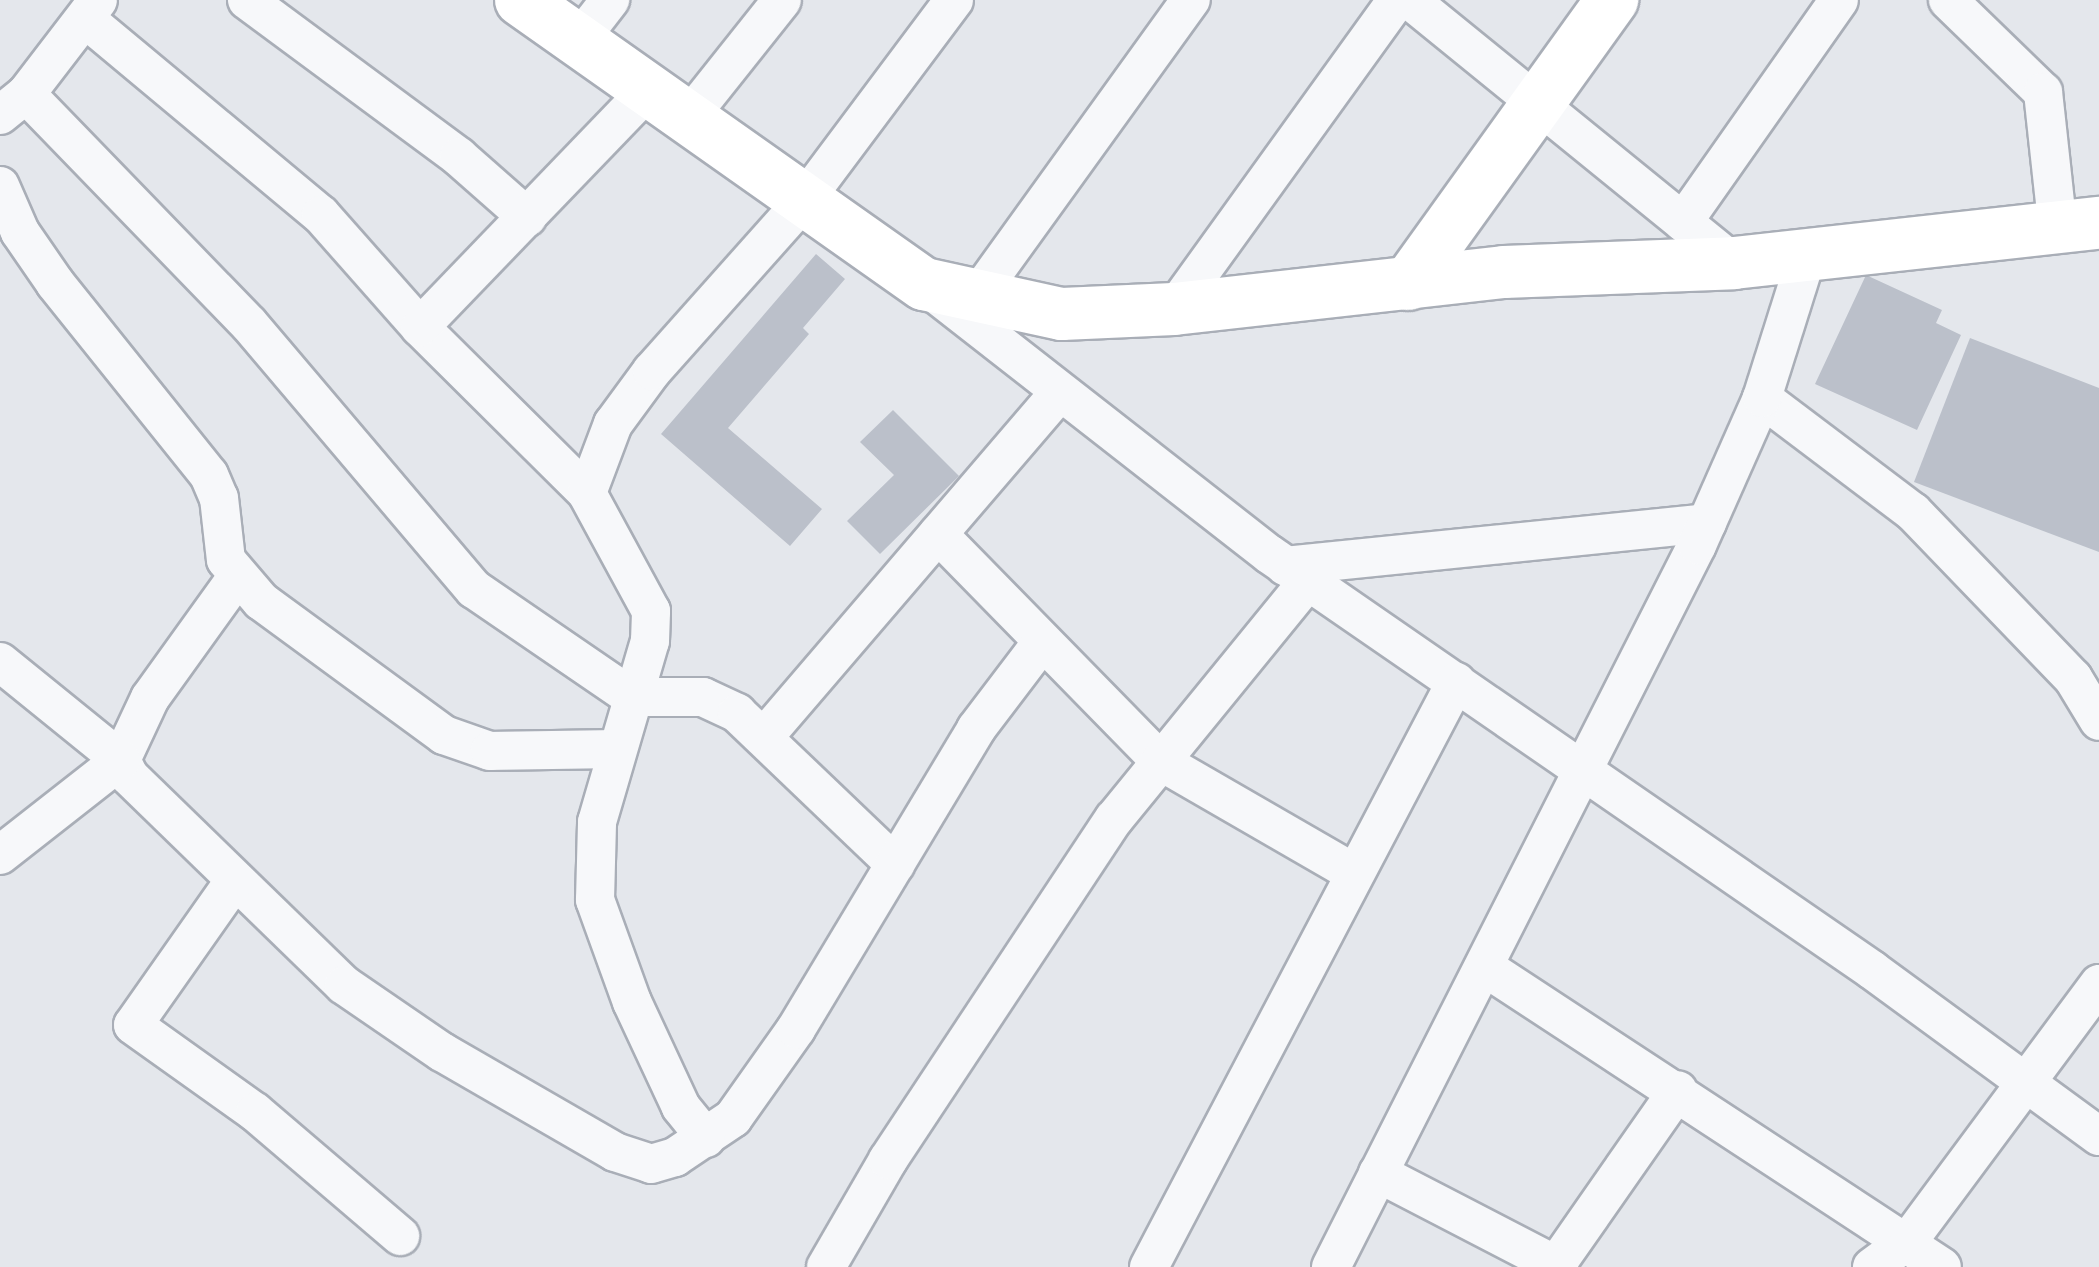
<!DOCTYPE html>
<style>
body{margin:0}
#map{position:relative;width:2099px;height:1267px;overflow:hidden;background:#e4e7ec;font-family:Barlow,sans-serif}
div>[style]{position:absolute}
.building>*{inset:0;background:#bbc0ca}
.roads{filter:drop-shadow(2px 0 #a9aeb7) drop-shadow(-2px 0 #a9aeb7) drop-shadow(0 2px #a9aeb7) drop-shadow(0 -2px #a9aeb7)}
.street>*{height:38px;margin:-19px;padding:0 19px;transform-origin:19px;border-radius:19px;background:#f7f8fa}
.secondary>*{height:52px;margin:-26px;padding:0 26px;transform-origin:26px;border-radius:26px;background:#fff}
span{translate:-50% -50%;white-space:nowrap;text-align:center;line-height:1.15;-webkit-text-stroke:10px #f4f6f9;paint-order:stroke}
</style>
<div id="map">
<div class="building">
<div style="clip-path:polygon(816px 254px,845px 279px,803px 328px,809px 334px,728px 428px,822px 509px,790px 546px,661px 434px)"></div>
<div style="clip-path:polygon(1866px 275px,1942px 310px,1936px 323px,1961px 335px,1917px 430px,1815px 384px)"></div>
<div style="clip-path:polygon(1970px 338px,2099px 388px,2099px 552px,1914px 482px)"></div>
<div style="clip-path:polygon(893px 410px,959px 476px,880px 554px,847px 521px,894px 475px,860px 442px)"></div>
</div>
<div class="roads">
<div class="street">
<div style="left:247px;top:0;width:264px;rotate:36.5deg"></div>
<div style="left:459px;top:157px;width:91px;rotate:41.4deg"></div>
<div style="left:1410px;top:0;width:417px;rotate:39.1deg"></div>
<div style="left:1948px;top:0;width:132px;rotate:44.1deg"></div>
<div style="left:2043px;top:92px;width:139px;rotate:83.8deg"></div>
<div style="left:88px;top:21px;width:303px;rotate:39.8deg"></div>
<div style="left:321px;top:215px;width:149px;rotate:48.5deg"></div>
<div style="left:420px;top:327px;width:235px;rotate:44.8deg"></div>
<div style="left:576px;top:44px;width:56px;rotate:-52.3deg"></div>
<div style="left:26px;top:94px;width:320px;rotate:45.9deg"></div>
<div style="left:249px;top:324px;width:348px;rotate:49.7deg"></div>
<div style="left:474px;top:589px;width:191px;rotate:34.4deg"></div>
<div style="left:632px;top:697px;width:71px"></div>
<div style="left:703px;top:697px;width:38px;rotate:25deg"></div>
<div style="left:737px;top:713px;width:219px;rotate:43.7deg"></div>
<div style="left:0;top:115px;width:33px;rotate:-39deg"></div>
<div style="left:26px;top:94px;width:118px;rotate:-52.5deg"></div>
<div style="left:689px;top:117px;width:149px;rotate:-51.5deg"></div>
<div style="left:0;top:186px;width:50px;rotate:66.5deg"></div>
<div style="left:20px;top:232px;width:62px;rotate:55.5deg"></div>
<div style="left:55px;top:283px;width:246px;rotate:51.3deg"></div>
<div style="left:209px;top:475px;width:25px;rotate:67deg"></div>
<div style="left:219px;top:498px;width:62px;rotate:83.6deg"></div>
<div style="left:226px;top:560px;width:54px;rotate:49.5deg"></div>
<div style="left:261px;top:601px;width:227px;rotate:36.2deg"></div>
<div style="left:444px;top:735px;width:49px;rotate:19.2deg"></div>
<div style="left:490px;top:751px;width:124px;rotate:-0.9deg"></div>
<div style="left:1683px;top:222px;width:271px;rotate:-54.9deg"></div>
<div style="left:931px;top:290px;width:429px;rotate:38deg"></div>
<div style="left:1269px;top:554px;width:733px;rotate:34.6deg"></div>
<div style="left:1872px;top:970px;width:281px;rotate:36.2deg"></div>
<div style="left:975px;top:299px;width:369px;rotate:-54.2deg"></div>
<div style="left:1174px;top:309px;width:381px;rotate:-54.2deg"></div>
<div style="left:420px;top:327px;width:329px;rotate:-46.1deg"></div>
<div style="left:1762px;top:398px;width:189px;rotate:37.1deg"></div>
<div style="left:1913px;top:512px;width:231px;rotate:46.1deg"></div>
<div style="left:2073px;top:678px;width:50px;rotate:58.8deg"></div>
<div style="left:938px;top:534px;width:318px;rotate:45.6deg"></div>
<div style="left:1160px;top:761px;width:222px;rotate:30deg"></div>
<div style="left:1285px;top:566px;width:424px;rotate:-5.8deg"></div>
<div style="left:237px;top:577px;width:149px;rotate:125.7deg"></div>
<div style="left:150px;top:698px;width:68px;rotate:115.1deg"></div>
<div style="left:121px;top:760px;width:18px;rotate:63deg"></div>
<div style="left:129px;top:776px;width:300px;rotate:44.2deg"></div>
<div style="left:344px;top:985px;width:119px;rotate:34.4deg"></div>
<div style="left:442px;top:1052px;width:200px;rotate:30deg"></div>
<div style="left:615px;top:1152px;width:38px;rotate:18deg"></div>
<div style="left:651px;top:1164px;width:25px;rotate:-16deg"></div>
<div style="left:675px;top:1157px;width:70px;rotate:-33.9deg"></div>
<div style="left:733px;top:1118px;width:109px;rotate:-54.7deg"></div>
<div style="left:796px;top:1029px;width:350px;rotate:-59deg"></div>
<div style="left:976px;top:729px;width:109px;rotate:-52.8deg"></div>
<div style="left:0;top:662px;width:156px;rotate:39deg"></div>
<div style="left:121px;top:760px;width:154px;rotate:141.9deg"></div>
<div style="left:764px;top:737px;width:453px;rotate:-49.4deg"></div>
<div style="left:235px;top:880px;width:177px;rotate:125.1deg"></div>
<div style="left:133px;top:1025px;width:150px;rotate:35.5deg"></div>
<div style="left:255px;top:1112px;width:191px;rotate:40.5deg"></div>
<div style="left:1486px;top:968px;width:545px;rotate:33.25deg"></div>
<div style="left:706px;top:1138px;width:40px;rotate:-129deg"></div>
<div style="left:681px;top:1107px;width:116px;rotate:-115deg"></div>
<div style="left:632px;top:1002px;width:109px;rotate:-109.9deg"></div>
<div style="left:595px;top:900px;width:78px;rotate:-88.5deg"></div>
<div style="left:597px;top:822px;width:189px;rotate:-73.7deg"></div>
<div style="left:650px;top:641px;width:30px;rotate:-88deg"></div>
<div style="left:651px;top:611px;width:134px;rotate:-118.5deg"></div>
<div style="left:587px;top:493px;width:74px;rotate:-69.4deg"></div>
<div style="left:613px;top:424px;width:66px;rotate:-53.7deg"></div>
<div style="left:652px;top:371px;width:232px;rotate:-48.3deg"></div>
<div style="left:806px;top:198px;width:247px;rotate:-53.2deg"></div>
<div style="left:1378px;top:1173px;width:204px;rotate:27.4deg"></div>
<div style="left:1556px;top:1265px;width:213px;rotate:-55.1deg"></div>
<div style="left:826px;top:1267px;width:124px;rotate:-59.9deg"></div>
<div style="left:888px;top:1160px;width:409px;rotate:-56.5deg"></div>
<div style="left:1114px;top:819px;width:307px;rotate:-50.8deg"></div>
<div style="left:1149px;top:1267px;width:661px;rotate:-62.31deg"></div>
<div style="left:1331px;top:1267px;width:809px;rotate:-63.12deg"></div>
<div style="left:1697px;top:545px;width:161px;rotate:-66.1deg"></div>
<div style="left:1762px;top:398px;width:153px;rotate:-72.5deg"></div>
<div style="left:1872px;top:1267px;width:46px;rotate:-36.1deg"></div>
<div style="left:1909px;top:1240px;width:319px;rotate:-53.4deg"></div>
</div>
<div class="secondary">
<div style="left:521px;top:0;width:493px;rotate:35.2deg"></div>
<div style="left:924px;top:284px;width:141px;rotate:12.3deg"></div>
<div style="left:1062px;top:314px;width:112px;rotate:-2.6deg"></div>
<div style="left:1174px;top:309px;width:332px;rotate:-6.4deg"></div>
<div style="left:1504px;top:272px;width:230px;rotate:-2.2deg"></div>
<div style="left:1734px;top:263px;width:367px;rotate:-6.3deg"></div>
<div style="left:1408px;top:284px;width:350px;rotate:-54.3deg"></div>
</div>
</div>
</div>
